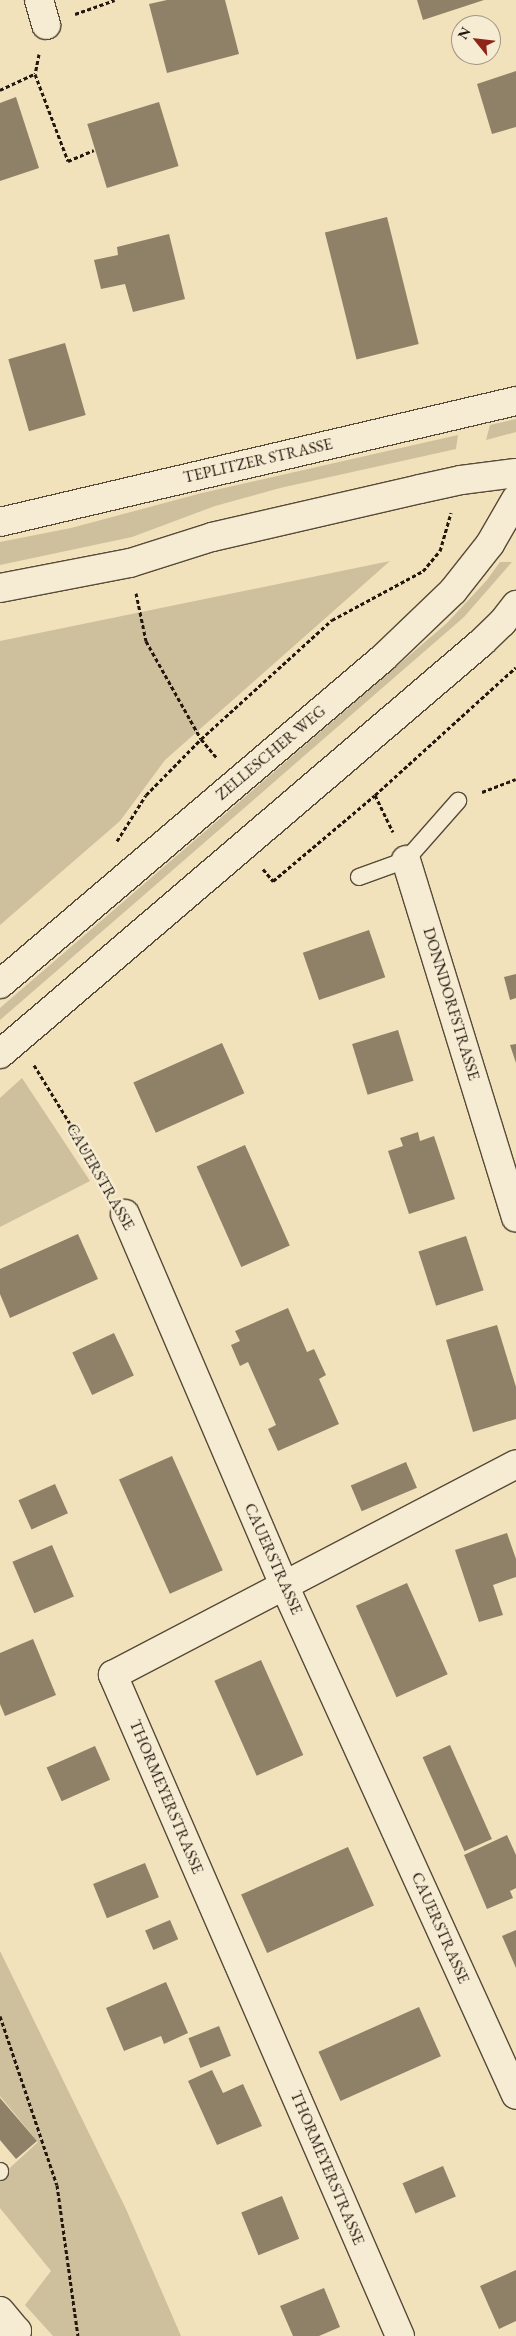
<!DOCTYPE html>
<style>
body{margin:0}
#map{position:relative;width:516px;height:2336px;overflow:hidden;background:#f1e2bb;font-family:"EB Garamond",serif}
div>[style]{position:absolute}
.green>*{inset:0;background:#cebf9d}
.building>*{inset:0;background:#8e8167;transform-origin:0 0}
.path>*{height:3px;margin-top:-1.5px;transform-origin:0;background:repeating-linear-gradient(90deg,#22170d 0 4px,transparent 0 6.5px)}
.roads{filter:drop-shadow(1px 0 #564a38) drop-shadow(-1px 0 #564a38) drop-shadow(0 1px #564a38) drop-shadow(0 -1px #564a38)}
.service>*{height:16px;margin:-8px;padding:0 8px;transform-origin:8px;border-radius:8px;background:#f6ecd3}
.minor>*{height:28px;margin:-14px;padding:0 14px;transform-origin:14px;border-radius:14px;background:#f6ecd3}
.secondary>*{height:28px;margin:-14px;padding:0 14px;transform-origin:14px;border-radius:14px;background:#f6ecd3}
span{translate:-50% -50%;white-space:nowrap;text-align:center;line-height:1.15;-webkit-text-stroke:5px #f6ecd3;paint-order:stroke}
.street-label{font-size:16px;color:#22170d}
.north{position:absolute;left:451px;top:15px;width:50px;height:50px;box-sizing:border-box;background:#f6ecd3;border:1px solid #a19784;border-radius:50%;rotate:299deg;font-size:14px;font-weight:700;line-height:20px;text-align:center;color:#22170d}
.north::after{content:'';display:block;margin:auto;width:18px;height:22px;background:#8f2418;clip-path:polygon(50% 0,100% 100%,50% 72%,0 100%)}
</style>
<div id="map">
<div class="green">
<div style="clip-path:polygon(516px 419px,516px 432px,486px 440px,490px 425px)"></div>
<div style="clip-path:polygon(458px 435px,456px 449px,280px 488px,215px 506px,132px 537px,0 565px,0 542px,71px 528px,202px 493px)"></div>
<div style="clip-path:polygon(390px 561px,165px 760px,120px 821px,0 925px,0 641px)"></div>
<div style="clip-path:polygon(500px 562px,512px 562px,464px 617px,0 1020px,0 1008px,447px 623px,487px 580px)"></div>
<div style="clip-path:polygon(22px 1078px,90px 1181px,0 1227px,0 1098px)"></div>
<div style="clip-path:polygon(0 1951px,126px 2209px,181px 2336px,53px 2336px,25px 2305px,51px 2271px,0 2208px,0 2177px,38px 2142px,0 2096px)"></div>
</div>
<div class="building">
<div style="clip-path:polygon(167px 0,225px 0,239px 54px,167px 73px,149px 4px)"></div>
<div style="clip-path:polygon(417px 0,484px 0,423px 20px)"></div>
<div style="clip-path:polygon(516px 71px,516px 127px,492px 134px,477px 84px)"></div>
<div style="clip-path:polygon(16px 97px,39px 168px,0 181px,0 103px)"></div>
<div style="left:159px;top:102px;width:67px;height:75px;rotate:73deg"></div>
<div style="left:387px;top:217px;width:131px;height:64px;rotate:76deg"></div>
<div style="clip-path:polygon(169px 234px,185px 299px,133px 312px,125px 284px,101px 289px,94px 260px,118px 255px,117px 247px)"></div>
<div style="left:65px;top:343px;width:75px;height:59px;rotate:74deg"></div>
<div style="left:369px;top:930px;width:50px;height:70px;rotate:71deg"></div>
<div style="clip-path:polygon(516px 974px,516px 998px,510px 1000px,504px 977px)"></div>
<div style="left:398px;top:1030px;width:53px;height:48px;rotate:73deg"></div>
<div style="left:222px;top:1043px;width:55px;height:97px;rotate:66deg"></div>
<div style="clip-path:polygon(516px 1044px,516px 1063px,510px 1045px)"></div>
<div style="clip-path:polygon(418px 1132px,420px 1141px,434px 1136px,455px 1199px,409px 1214px,388px 1151px,403px 1146px,400px 1138px)"></div>
<div style="left:245px;top:1145px;width:110px;height:53px;rotate:66deg"></div>
<div style="clip-path:polygon(78px 1234px,98px 1279px,10px 1318px,0 1294px,0 1269px)"></div>
<div style="left:466px;top:1236px;width:57px;height:50px;rotate:72deg"></div>
<div style="clip-path:polygon(288px 1308px,307px 1352px,314px 1349px,326px 1375px,319px 1379px,339px 1424px,278px 1451px,268px 1429px,276px 1425px,248px 1362px,240px 1366px,231px 1345px,240px 1341px,235px 1331px)"></div>
<div style="clip-path:polygon(497px 1325px,516px 1387px,516px 1419px,473px 1432px,446px 1340px)"></div>
<div style="left:114px;top:1333px;width:47px;height:46px;rotate:65deg"></div>
<div style="left:172px;top:1456px;width:125px;height:58px;rotate:66deg"></div>
<div style="left:406px;top:1462px;width:28px;height:60px;rotate:67deg"></div>
<div style="left:55px;top:1484px;width:32px;height:40px;rotate:66deg"></div>
<div style="clip-path:polygon(507px 1533px,516px 1559px,516px 1577px,493px 1585px,503px 1615px,479px 1622px,455px 1550px)"></div>
<div style="left:52px;top:1545px;width:56px;height:43px;rotate:67deg"></div>
<div style="left:407px;top:1583px;width:100px;height:56px;rotate:66deg"></div>
<div style="clip-path:polygon(33px 1639px,56px 1695px,5px 1716px,0 1704px,0 1653px)"></div>
<div style="left:261px;top:1660px;width:104px;height:51px;rotate:66deg"></div>
<div style="left:450px;top:1745px;width:103px;height:30px;rotate:66deg"></div>
<div style="left:95px;top:1746px;width:37px;height:53px;rotate:66deg"></div>
<div style="clip-path:polygon(507px 1835px,516px 1855px,516px 1888px,510px 1891px,513px 1898px,487px 1909px,464px 1855px)"></div>
<div style="left:348px;top:1847px;width:64px;height:117px;rotate:66deg"></div>
<div style="left:145px;top:1863px;width:37px;height:56px;rotate:68deg"></div>
<div style="left:170px;top:1920px;width:21px;height:27px;rotate:67deg"></div>
<div style="clip-path:polygon(516px 1930px,516px 1968px,502px 1936px)"></div>
<div style="clip-path:polygon(166px 1982px,188px 2033px,164px 2044px,161px 2036px,124px 2051px,106px 2008px)"></div>
<div style="left:419px;top:2007px;width:54px;height:110px;rotate:66deg"></div>
<div style="left:219px;top:2026px;width:32px;height:33px;rotate:68deg"></div>
<div style="clip-path:polygon(212px 2070px,223px 2093px,243px 2084px,262px 2126px,217px 2145px,188px 2081px)"></div>
<div style="clip-path:polygon(0 2098px,37px 2141px,16px 2159px,0 2140px)"></div>
<div style="left:443px;top:2166px;width:33px;height:44px;rotate:67deg"></div>
<div style="left:282px;top:2196px;width:46px;height:44px;rotate:68deg"></div>
<div style="clip-path:polygon(516px 2270px,516px 2321px,499px 2329px,480px 2286px)"></div>
<div style="clip-path:polygon(324px 2288px,340px 2327px,319px 2336px,293px 2336px,280px 2306px)"></div>
</div>
<div class="path">
<div style="left:75px;top:14px;width:42px;rotate:-19.3deg"></div>
<div style="left:39px;top:54px;width:20px;rotate:101deg"></div>
<div style="left:35px;top:74px;width:93px;rotate:69.2deg"></div>
<div style="left:68px;top:161px;width:28px;rotate:-23deg"></div>
<div style="left:0;top:90px;width:38px;rotate:-25deg"></div>
<div style="left:136px;top:593px;width:49px;rotate:78.2deg"></div>
<div style="left:146px;top:641px;width:112px;rotate:60.7deg"></div>
<div style="left:201px;top:739px;width:25px;rotate:50deg"></div>
<div style="left:482px;top:792px;width:36px;rotate:-21deg"></div>
<div style="left:375px;top:795px;width:41px;rotate:64.1deg"></div>
<div style="left:117px;top:841px;width:54px;rotate:-57.8deg"></div>
<div style="left:146px;top:795px;width:78px;rotate:-45.5deg"></div>
<div style="left:201px;top:739px;width:177px;rotate:-42.3deg"></div>
<div style="left:332px;top:620px;width:103px;rotate:-28.3deg"></div>
<div style="left:423px;top:571px;width:26px;rotate:-50deg"></div>
<div style="left:440px;top:551px;width:40px;rotate:-74deg"></div>
<div style="left:263px;top:869px;width:16px;rotate:50deg"></div>
<div style="left:273px;top:881px;width:133px;rotate:-40.1deg"></div>
<div style="left:375px;top:795px;width:190px;rotate:-42.2deg"></div>
<div style="left:34px;top:1065px;width:143px;rotate:58.4deg"></div>
<div style="left:0;top:2016px;width:178px;rotate:71.4deg"></div>
<div style="left:57px;top:2185px;width:152px;rotate:82.1deg"></div>
</div>
<div class="roads">
<div class="service">
<div style="left:359px;top:877px;width:50px;rotate:-19.9deg"></div>
<div style="left:406px;top:860px;width:79px;rotate:-48.6deg"></div>
<div style="left:0;top:2171px;width:1px;rotate:90deg"></div>
</div>
<div class="minor">
<div style="left:39px;top:0;width:26px;rotate:74deg"></div>
<div style="left:406px;top:860px;width:374px;rotate:72.9deg"></div>
<div style="left:125px;top:1214px;width:404px;rotate:66.8deg"></div>
<div style="left:284px;top:1585px;width:560px;rotate:65.54deg"></div>
<div style="left:0;top:2311px;width:26px;rotate:50deg"></div>
<div style="left:17px;top:2331px;width:7px;rotate:135deg"></div>
<div style="left:400px;top:2336px;width:721px;rotate:-113.47deg"></div>
<div style="left:113px;top:1675px;width:455px;rotate:-27.6deg"></div>
</div>
<div class="secondary">
<div style="left:0;top:522px;width:530px;rotate:-13.2deg"></div>
<div style="left:0;top:588px;width:132px;rotate:-10.9deg"></div>
<div style="left:130px;top:563px;width:86px;rotate:-17.6deg"></div>
<div style="left:212px;top:537px;width:213px;rotate:-13deg"></div>
<div style="left:420px;top:489px;width:42px;rotate:-12.4deg"></div>
<div style="left:461px;top:480px;width:55px;rotate:-7.3deg"></div>
<div style="left:0;top:984px;width:503px;rotate:-40.4deg"></div>
<div style="left:383px;top:658px;width:97px;rotate:-43.7deg"></div>
<div style="left:453px;top:591px;width:60px;rotate:-51.8deg"></div>
<div style="left:490px;top:544px;width:52px;rotate:-60deg"></div>
<div style="left:0;top:1054px;width:634px;rotate:-40.52deg"></div>
<div style="left:482px;top:642px;width:28px;rotate:-44deg"></div>
<div style="left:502px;top:623px;width:23px;rotate:-52deg"></div>
</div>
</div>
<div class="street-label">
<span style="left:258px;top:461px;rotate:-13deg">TEPLITZER STRASSE</span>
<span style="left:271px;top:753px;rotate:-40deg">ZELLESCHER WEG</span>
<span style="left:451px;top:1004px;rotate:73deg">DONNDORFSTRASSE</span>
<span style="left:100px;top:1177px;rotate:60deg">CAUERSTRASSE</span>
<span style="left:273px;top:1559px;rotate:66deg">CAUERSTRASSE</span>
<span style="left:166px;top:1797px;rotate:67deg">THORMEYERSTRASSE</span>
<span style="left:440px;top:1928px;rotate:66deg">CAUERSTRASSE</span>
<span style="left:327px;top:2168px;rotate:67deg">THORMEYERSTRASSE</span>
</div>
<div class="north">N</div>
</div>
